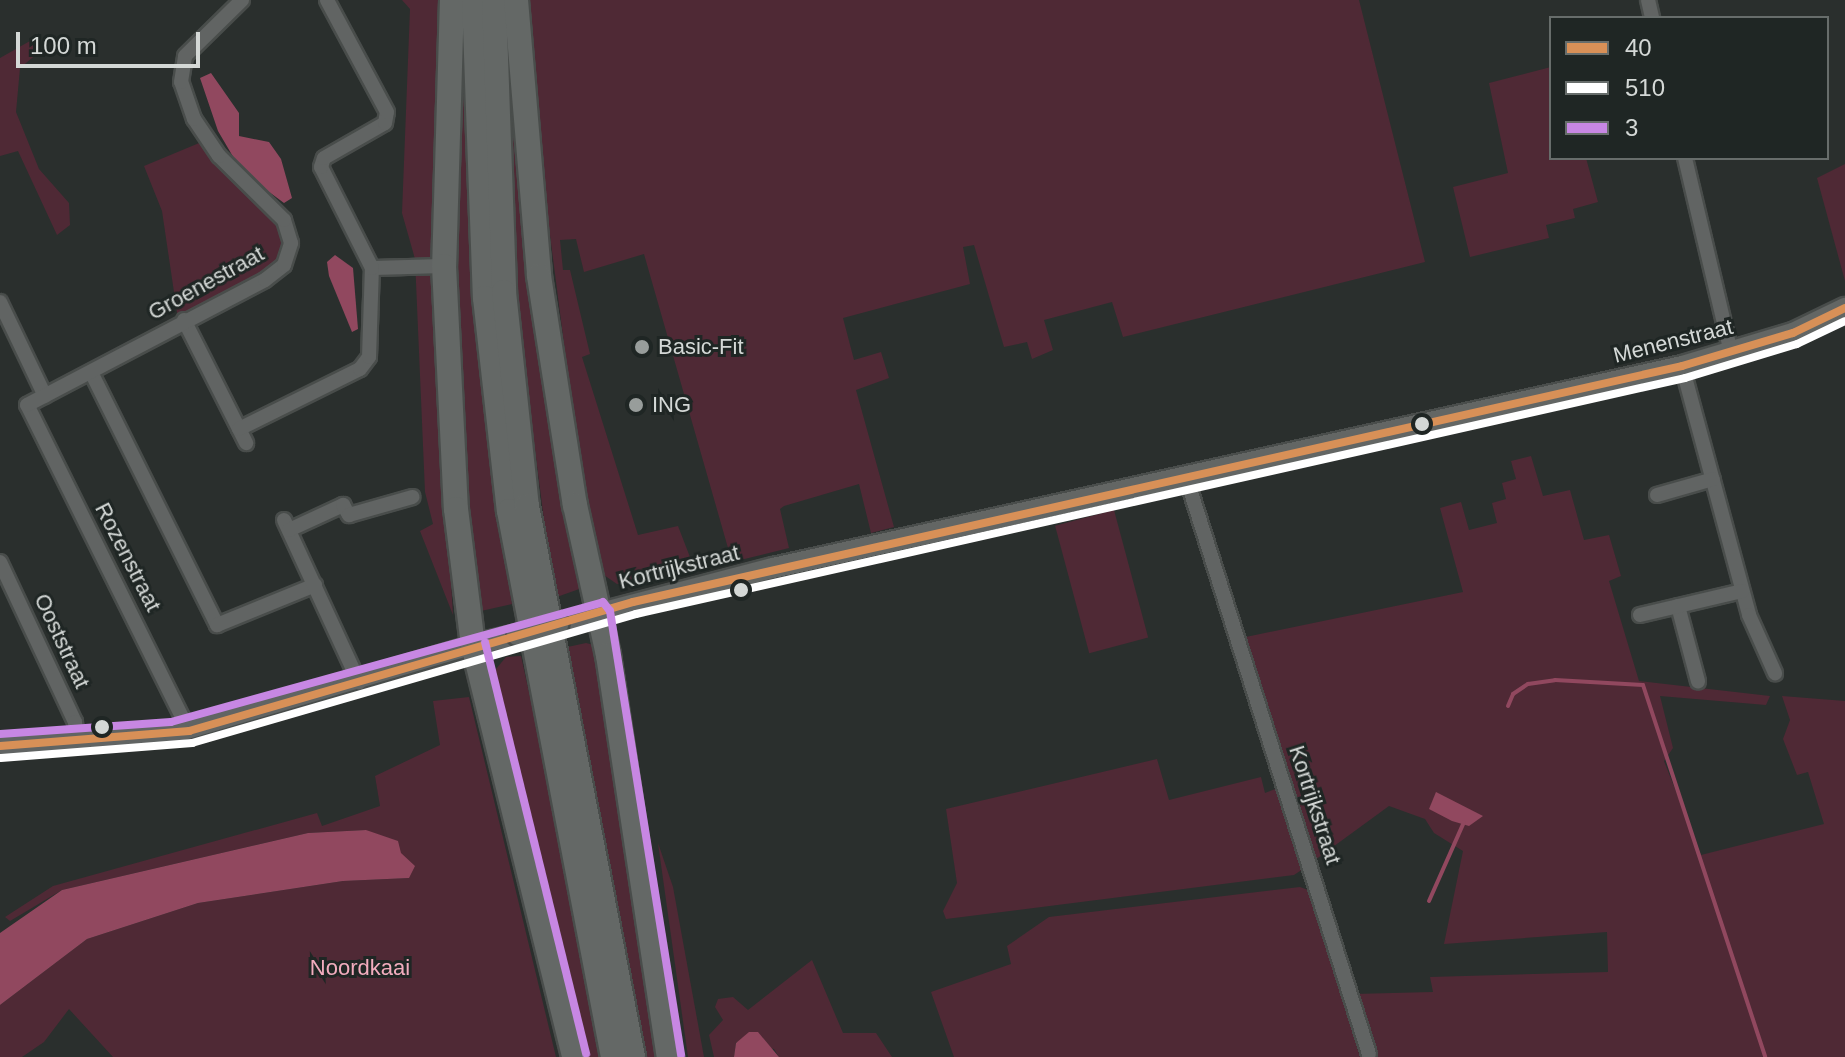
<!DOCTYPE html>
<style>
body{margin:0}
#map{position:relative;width:1845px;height:1057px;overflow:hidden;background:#2a2f2d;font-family:Helvetica,sans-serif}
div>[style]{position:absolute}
.green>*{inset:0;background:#4f2935;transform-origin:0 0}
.water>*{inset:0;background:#91485f}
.stream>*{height:4px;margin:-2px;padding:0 2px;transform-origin:2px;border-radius:2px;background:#91485f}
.roads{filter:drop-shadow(2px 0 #494d4b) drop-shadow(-2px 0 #494d4b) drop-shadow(0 2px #494d4b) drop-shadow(0 -2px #494d4b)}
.minor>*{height:14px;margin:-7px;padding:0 7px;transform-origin:7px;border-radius:7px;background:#616463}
.tertiary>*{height:18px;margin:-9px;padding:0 9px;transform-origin:9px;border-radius:9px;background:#616463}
.secondary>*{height:20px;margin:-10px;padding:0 10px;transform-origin:10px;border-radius:10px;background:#636664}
.trunk>*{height:24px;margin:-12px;padding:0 12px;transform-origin:12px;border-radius:12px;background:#646866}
.bridges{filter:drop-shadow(2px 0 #494d4b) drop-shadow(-2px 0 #494d4b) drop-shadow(0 2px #494d4b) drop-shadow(0 -2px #494d4b)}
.secondary-bridge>*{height:20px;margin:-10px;padding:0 10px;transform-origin:10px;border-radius:10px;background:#636664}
.bus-1>*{height:8px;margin:-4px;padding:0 4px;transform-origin:4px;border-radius:4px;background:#d89057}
.bus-2>*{height:8px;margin:-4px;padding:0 4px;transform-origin:4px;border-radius:4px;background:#fff}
.bus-3>*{height:8px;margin:-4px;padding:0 4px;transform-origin:4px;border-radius:4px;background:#c787e3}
.dots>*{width:22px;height:22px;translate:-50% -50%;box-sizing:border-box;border:4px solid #1f2624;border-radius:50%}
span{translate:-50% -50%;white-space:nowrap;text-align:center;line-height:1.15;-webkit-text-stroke:6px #1f2624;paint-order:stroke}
.street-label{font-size:22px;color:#d4d8d6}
.poi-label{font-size:22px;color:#d4d8d6}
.left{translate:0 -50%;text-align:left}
.park-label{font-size:22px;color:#f2acbe}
.legend{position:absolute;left:1549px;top:16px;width:280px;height:144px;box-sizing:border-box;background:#1f2624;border:2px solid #676d6b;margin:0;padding:10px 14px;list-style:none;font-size:24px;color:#d4d8d6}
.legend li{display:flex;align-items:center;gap:16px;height:40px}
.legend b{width:40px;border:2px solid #676d6b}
.scale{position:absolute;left:16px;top:32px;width:184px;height:36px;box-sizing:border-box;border:4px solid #d4d8d6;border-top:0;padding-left:10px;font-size:24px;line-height:28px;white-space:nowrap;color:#d4d8d6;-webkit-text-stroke:6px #1f2624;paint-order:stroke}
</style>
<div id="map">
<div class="green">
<div style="clip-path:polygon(402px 0,441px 0,433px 285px,453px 615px,420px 531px,433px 524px,425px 492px,415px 259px,402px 213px,410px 9px)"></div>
<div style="clip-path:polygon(465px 0,468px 171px,479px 342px,512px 604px,481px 611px,462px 487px,449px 170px)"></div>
<div style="clip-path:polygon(503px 0,582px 588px,554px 598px,512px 270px)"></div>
<div style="clip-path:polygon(529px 0,1359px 0,1425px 262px,1123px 337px,1112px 302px,1044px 320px,1053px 350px,1032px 359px,1027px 342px,1004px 347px,974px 245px,963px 247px,970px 284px,843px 318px,854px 360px,881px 352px,889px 378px,856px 390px,894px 527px,871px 533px,859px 484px,784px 506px,780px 509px,789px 548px,732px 562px,644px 254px,584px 272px,576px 239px,560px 240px,563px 270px,570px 270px,590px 354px,582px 357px,638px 535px,678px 526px,695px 570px,637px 585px,617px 584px,601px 573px,580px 468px,538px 142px)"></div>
<div style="clip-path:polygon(30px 41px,38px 53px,20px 68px,16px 112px,39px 169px,69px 203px,70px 225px,57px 235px,18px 151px,0 156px,0 58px)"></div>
<div style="clip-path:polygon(1551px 67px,1551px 158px,1586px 158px,1598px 202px,1573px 209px,1575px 218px,1546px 225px,1549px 238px,1470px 257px,1453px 187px,1508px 173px,1489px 83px)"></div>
<div style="clip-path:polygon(204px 141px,238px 185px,279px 223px,285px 251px,273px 269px,178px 319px,162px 211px,144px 166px)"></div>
<div style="clip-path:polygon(1845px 164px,1845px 281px,1817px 178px)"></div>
<div style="clip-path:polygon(1531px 456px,1543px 496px,1570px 490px,1584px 540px,1609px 535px,1621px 576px,1609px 581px,1639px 681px,1770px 696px,1766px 705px,1660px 696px,1673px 748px,1664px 761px,1701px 855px,1824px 824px,1808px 772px,1797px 775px,1783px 739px,1790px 720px,1782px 696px,1845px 701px,1845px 1057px,1373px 1057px,1354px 994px,1433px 992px,1430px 977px,1608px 972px,1607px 932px,1444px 944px,1463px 851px,1434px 833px,1425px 819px,1389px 806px,1315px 860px,1241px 638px,1463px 592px,1440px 508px,1461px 502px,1469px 530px,1497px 523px,1492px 503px,1506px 499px,1502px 483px,1516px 479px,1511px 461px)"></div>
<div style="left:1114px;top:510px;width:132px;height:61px;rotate:75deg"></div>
<div style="clip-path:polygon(586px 643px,598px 646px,662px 1057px,641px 1057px,563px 648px)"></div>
<div style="clip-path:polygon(521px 656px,555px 810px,605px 1057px,583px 1057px,491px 675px,506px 657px)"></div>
<div style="clip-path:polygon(469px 697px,556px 1057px,113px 1057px,69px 1009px,44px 1042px,22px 1057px,0 1057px,0 1005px,87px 939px,198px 903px,343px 881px,409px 878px,407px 860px,366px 830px,308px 833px,62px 890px,10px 921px,5px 917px,53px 886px,317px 813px,322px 826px,380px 806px,375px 776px,440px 745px,433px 701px)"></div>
<div style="clip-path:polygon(1157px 759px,1169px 800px,1261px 777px,1265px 793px,1278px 788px,1303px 869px,1294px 875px,946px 919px,943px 911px,957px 883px,946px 809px)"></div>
<div style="clip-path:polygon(658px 843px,673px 887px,704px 1057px,688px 1057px)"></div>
<div style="clip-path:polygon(1300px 887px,1311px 891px,1360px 1057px,954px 1057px,931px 992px,1011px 964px,1007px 946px,1049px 917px)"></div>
<div style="clip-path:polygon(812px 960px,843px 1033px,876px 1033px,892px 1057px,779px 1057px,774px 1049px,736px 1042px,734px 1057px,714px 1057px,709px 1035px,723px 1020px,715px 1007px,718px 999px,733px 997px,748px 1010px)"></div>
</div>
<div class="water">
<div style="clip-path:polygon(211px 73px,239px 113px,239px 136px,269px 142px,281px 159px,292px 198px,284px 203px,242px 172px,218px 131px,200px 78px)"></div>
<div style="clip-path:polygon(335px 255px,353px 268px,358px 329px,352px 332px,329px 276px,327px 262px)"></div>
<div style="clip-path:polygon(1436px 792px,1483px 816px,1469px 826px,1452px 821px,1429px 809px)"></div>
<div style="clip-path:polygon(366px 830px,398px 841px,401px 853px,415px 866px,409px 878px,343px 881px,198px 903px,87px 939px,0 1005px,0 933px,62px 890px,308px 833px)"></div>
<div style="clip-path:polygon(749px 1032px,758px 1032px,779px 1057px,734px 1057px,736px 1043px)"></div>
</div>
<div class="stream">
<div style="left:1508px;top:706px;width:13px;rotate:-67deg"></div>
<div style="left:1513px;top:694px;width:18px;rotate:-34deg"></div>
<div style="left:1528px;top:684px;width:27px;rotate:-8deg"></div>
<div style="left:1555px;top:680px;width:88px;rotate:3.3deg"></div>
<div style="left:1643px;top:685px;width:391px;rotate:71.8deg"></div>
<div style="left:1429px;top:901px;width:86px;rotate:-66.1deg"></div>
</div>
<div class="roads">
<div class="minor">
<div style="left:1648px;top:0;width:18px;rotate:77deg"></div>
<div style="left:1685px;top:158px;width:200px;rotate:76.7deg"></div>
<div style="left:372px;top:268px;width:72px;rotate:-1.6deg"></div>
<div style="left:0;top:302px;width:104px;rotate:64.4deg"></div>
<div style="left:184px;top:320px;width:138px;rotate:63.2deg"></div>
<div style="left:1682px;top:366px;width:258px;rotate:74.9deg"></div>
<div style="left:1749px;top:615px;width:64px;rotate:65.9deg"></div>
<div style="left:91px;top:372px;width:283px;rotate:63.5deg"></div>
<div style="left:217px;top:625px;width:106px;rotate:-22.2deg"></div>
<div style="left:239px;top:429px;width:135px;rotate:-26.4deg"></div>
<div style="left:360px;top:369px;width:15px;rotate:-53deg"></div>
<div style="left:369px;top:357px;width:89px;rotate:-88.1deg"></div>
<div style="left:372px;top:268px;width:113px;rotate:-116.8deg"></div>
<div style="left:321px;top:167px;width:9px;rotate:-72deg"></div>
<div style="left:324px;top:158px;width:70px;rotate:-29.8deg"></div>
<div style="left:385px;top:123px;width:11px;rotate:-80deg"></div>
<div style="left:387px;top:112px;width:127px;rotate:-118.2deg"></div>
<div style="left:1187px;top:480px;width:602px;rotate:72.41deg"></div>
<div style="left:1657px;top:495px;width:58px;rotate:-15.9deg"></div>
<div style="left:284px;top:520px;width:179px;rotate:65.2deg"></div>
<div style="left:289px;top:530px;width:60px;rotate:-24.8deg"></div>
<div style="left:343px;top:505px;width:12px;rotate:59deg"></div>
<div style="left:349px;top:515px;width:66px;rotate:-15.9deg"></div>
<div style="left:0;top:562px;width:177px;rotate:64.9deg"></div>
<div style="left:75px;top:722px;width:19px;rotate:84deg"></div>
<div style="left:1678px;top:606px;width:78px;rotate:75.1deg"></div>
<div style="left:1640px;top:615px;width:105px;rotate:-13.2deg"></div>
<div style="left:189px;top:731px;width:364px;rotate:-116.4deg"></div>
<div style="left:27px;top:405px;width:269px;rotate:-27.7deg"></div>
<div style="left:265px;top:280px;width:24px;rotate:-38deg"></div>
<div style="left:284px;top:265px;width:23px;rotate:-72deg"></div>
<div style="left:291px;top:243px;width:24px;rotate:-107deg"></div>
<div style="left:284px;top:220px;width:91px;rotate:-135.4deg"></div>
<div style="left:219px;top:156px;width:45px;rotate:-124deg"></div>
<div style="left:194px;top:119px;width:39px;rotate:-109deg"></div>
<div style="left:181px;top:82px;width:26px;rotate:-81deg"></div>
<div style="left:185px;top:56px;width:80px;rotate:-44.5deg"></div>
</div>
<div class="tertiary">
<div style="left:0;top:746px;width:173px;rotate:-4deg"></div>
<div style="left:173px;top:734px;width:313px;rotate:-16.5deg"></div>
</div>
<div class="secondary">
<div style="left:559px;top:624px;width:221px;rotate:-14.7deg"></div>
<div style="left:773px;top:568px;width:931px;rotate:-12.53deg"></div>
<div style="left:1682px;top:366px;width:116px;rotate:-16.6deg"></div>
<div style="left:1793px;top:333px;width:58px;rotate:-25.7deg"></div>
<div style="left:473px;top:645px;width:45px;rotate:-12.8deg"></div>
</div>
<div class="trunk">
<div style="left:452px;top:0;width:266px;rotate:91.7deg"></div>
<div style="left:444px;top:266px;width:243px;rotate:87.2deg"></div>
<div style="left:456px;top:509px;width:137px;rotate:82.9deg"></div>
<div style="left:473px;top:645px;width:424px;rotate:76.2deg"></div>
<div style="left:474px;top:0;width:298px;rotate:87.9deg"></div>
<div style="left:485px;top:298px;width:214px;rotate:83.6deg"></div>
<div style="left:509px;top:511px;width:556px;rotate:79.22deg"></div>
<div style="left:494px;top:0;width:292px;rotate:88deg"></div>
<div style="left:504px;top:292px;width:215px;rotate:83.9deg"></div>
<div style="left:527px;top:506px;width:561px;rotate:79.11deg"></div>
<div style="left:516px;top:0;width:277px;rotate:85.2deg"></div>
<div style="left:539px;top:276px;width:232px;rotate:81.1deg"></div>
<div style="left:575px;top:505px;width:154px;rotate:77.6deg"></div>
<div style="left:608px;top:655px;width:407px;rotate:81.4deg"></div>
</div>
</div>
<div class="bridges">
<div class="secondary-bridge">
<div style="left:517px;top:635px;width:43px;rotate:-14.7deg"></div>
</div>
</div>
<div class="bus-1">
<div style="left:0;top:746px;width:190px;rotate:-4.5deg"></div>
<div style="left:189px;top:731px;width:462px;rotate:-16.2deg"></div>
<div style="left:633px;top:602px;width:1075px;rotate:-12.68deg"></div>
<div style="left:1682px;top:366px;width:116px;rotate:-16.6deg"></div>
<div style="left:1793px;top:333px;width:58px;rotate:-25.7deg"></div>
</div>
<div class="bus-2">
<div style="left:1px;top:758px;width:192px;rotate:-4.5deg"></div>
<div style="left:192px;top:743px;width:462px;rotate:-16.2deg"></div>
<div style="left:636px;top:614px;width:1075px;rotate:-12.68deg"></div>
<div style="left:1685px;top:378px;width:117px;rotate:-16.9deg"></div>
<div style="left:1797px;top:344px;width:53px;rotate:-25.6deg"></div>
</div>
<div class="bus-3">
<div style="left:485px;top:642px;width:424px;rotate:76.2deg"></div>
<div style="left:0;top:734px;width:171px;rotate:-4deg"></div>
<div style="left:171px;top:722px;width:448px;rotate:-15.5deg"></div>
<div style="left:603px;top:602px;width:11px;rotate:52deg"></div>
<div style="left:610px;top:611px;width:450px;rotate:80.9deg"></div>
</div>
<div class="dots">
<div style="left:642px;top:347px;background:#989d9b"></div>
<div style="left:636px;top:405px;background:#989d9b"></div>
<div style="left:1422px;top:424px;background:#d4d8d6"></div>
<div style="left:741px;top:590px;background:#d4d8d6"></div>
<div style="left:102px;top:727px;background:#d4d8d6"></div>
</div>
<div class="street-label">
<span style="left:206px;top:283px;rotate:-29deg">Groenestraat</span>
<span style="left:1673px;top:341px;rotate:-14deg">Menenstraat</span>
<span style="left:128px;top:557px;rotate:63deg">Rozenstraat</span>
<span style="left:679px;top:567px;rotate:-14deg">Kortrijkstraat</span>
<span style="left:62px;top:641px;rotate:65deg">Ooststraat</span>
<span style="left:1315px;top:805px;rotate:72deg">Kortrijkstraat</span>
</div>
<div class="poi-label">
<span class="left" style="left:658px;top:347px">Basic-Fit</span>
<span class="left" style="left:652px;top:405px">ING</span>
</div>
<div class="park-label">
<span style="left:360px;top:968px">Noordkaai</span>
</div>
<ul class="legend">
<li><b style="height:10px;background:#d89057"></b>40</li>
<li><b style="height:10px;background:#fff"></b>510</li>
<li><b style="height:10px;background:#c787e3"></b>3</li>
</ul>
<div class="scale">100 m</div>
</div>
